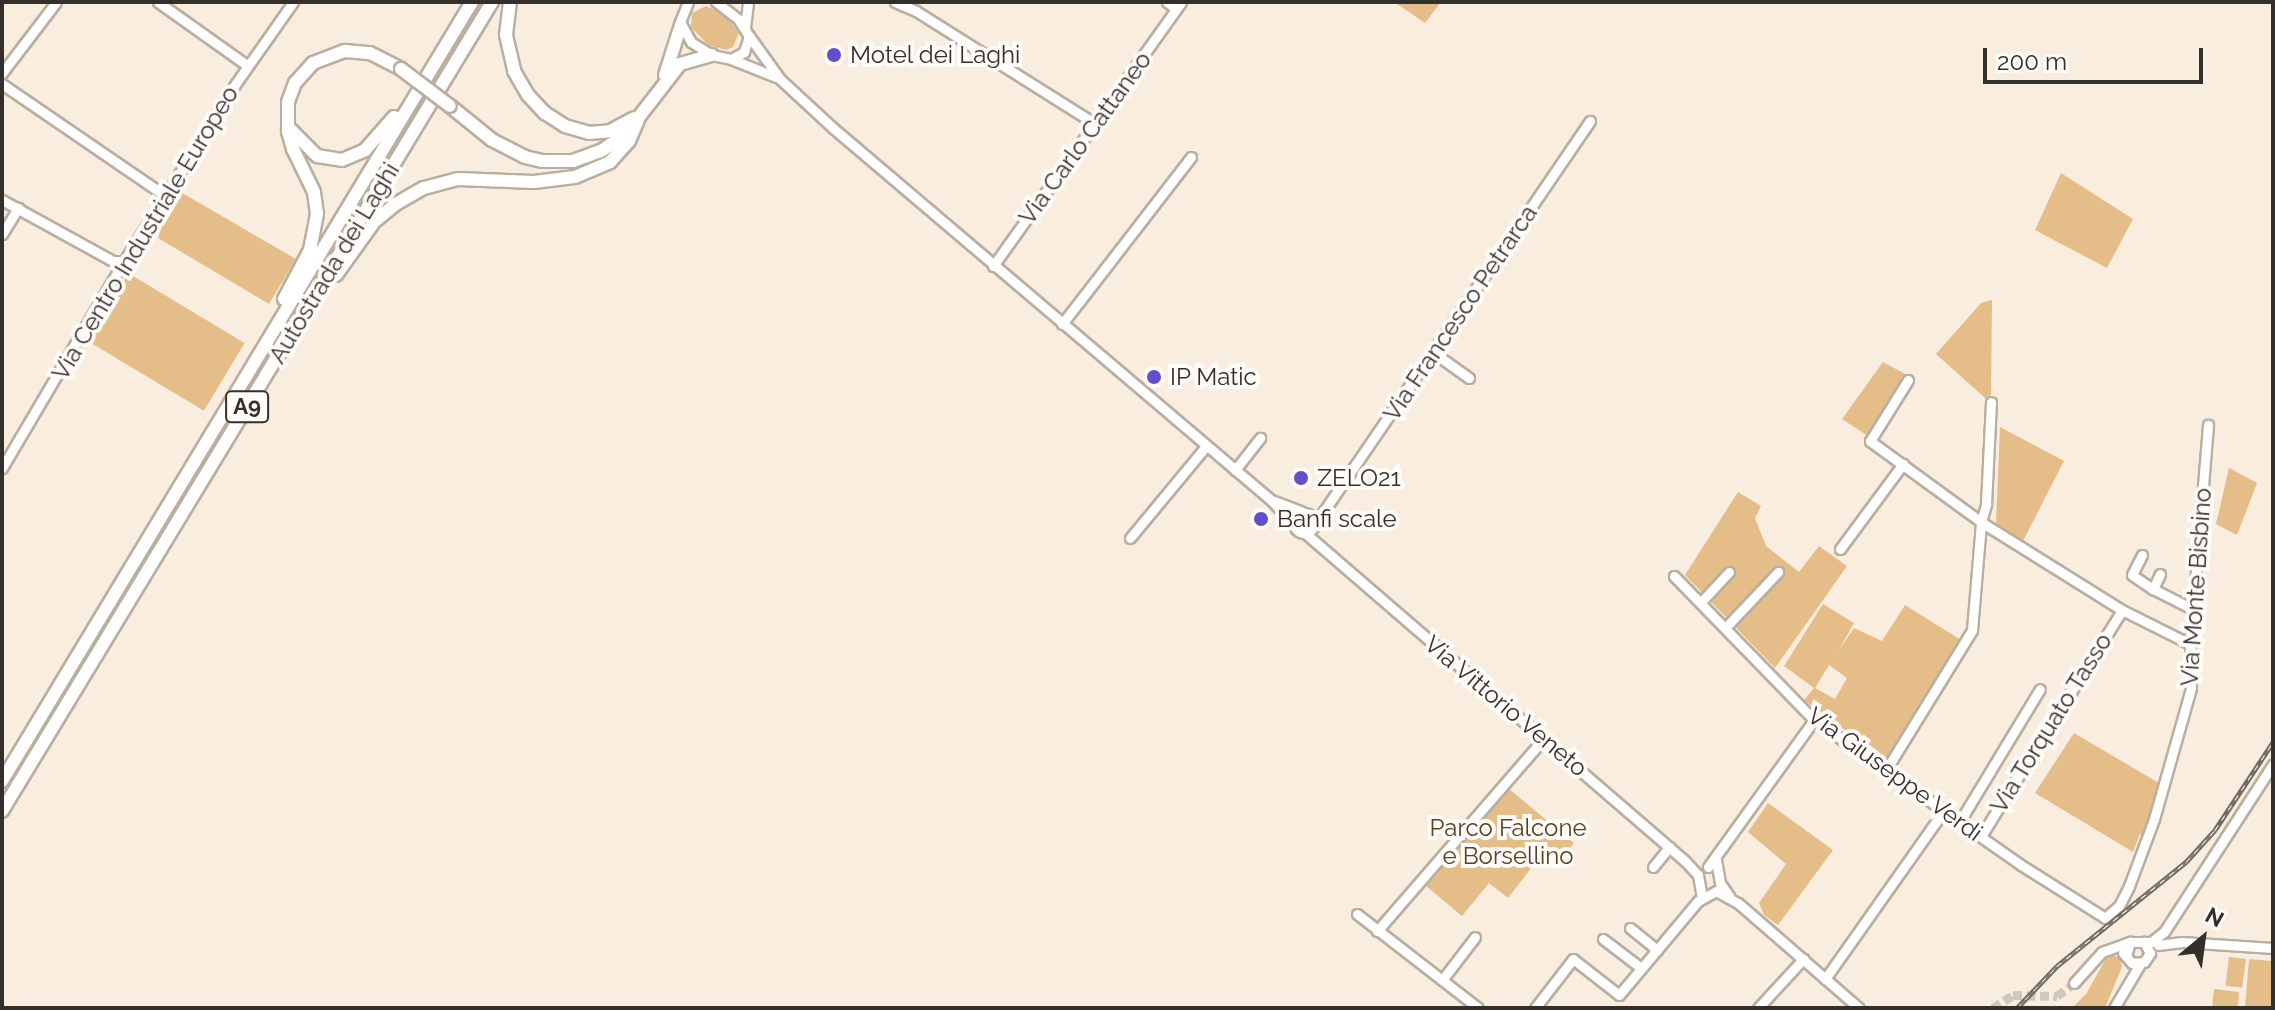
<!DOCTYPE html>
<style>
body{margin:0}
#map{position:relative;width:2275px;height:1010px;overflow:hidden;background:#f8edde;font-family:Raleway,sans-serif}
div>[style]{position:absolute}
.green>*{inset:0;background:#e5bd88;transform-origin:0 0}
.minor-tunnel>*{height:9px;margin-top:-4.5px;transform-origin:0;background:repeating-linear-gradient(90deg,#d1c7ba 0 9px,transparent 0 13.5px)}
.roads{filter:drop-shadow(2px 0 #b9afa1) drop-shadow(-2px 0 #b9afa1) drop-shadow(0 2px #b9afa1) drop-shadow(0 -2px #b9afa1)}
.minor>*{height:9px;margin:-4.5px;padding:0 4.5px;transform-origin:4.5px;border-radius:4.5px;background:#fff}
.minor>.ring{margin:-4.5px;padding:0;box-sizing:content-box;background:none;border:9px solid #fff;border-radius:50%}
.highway>*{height:12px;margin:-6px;padding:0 6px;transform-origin:6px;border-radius:6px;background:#fff}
.rail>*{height:5px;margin-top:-2.5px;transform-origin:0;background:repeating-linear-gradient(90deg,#fefbf8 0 6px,#736c64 0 12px);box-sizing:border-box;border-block:2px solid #736c64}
.bridges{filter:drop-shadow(2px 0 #b9afa1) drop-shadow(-2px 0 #b9afa1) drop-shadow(0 2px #b9afa1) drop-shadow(0 -2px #b9afa1)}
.highway-bridge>*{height:12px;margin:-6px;padding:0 6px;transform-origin:6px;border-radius:6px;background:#fff}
.dots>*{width:22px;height:22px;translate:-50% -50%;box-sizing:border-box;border:4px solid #fefbf8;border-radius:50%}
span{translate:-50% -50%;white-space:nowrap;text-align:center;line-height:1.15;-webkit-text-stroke:8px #fefbf8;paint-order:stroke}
.shield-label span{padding:2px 6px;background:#fefbf8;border:2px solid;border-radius:6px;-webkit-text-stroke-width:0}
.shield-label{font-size:22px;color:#332f2a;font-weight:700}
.poi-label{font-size:24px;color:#332f2a}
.left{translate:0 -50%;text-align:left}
.street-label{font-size:24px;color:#332f2a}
.park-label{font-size:24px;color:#594221}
.frame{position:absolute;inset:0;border:4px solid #332f2a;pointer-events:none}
.north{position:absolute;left:2163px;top:898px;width:80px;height:80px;-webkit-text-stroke:6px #fefbf8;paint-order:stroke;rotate:29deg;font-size:22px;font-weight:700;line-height:32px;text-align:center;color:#332f2a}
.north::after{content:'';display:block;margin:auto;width:28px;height:36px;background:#332f2a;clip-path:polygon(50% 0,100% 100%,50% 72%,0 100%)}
.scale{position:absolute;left:1983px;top:48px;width:220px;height:36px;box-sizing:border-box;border:4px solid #332f2a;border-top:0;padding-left:10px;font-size:24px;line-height:28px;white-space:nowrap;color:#332f2a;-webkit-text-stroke:6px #fefbf8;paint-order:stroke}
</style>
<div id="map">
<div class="green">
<div style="clip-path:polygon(1394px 2px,1441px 2px,1425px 23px)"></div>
<div style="clip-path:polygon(706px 6px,724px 14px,739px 33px,733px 47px,726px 50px,708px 45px,691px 27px,692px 13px)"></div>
<div style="clip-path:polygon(2061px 173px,2133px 219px,2107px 268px,2035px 230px)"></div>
<div style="clip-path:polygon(177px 190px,296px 259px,269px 304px,158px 238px,164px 220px,161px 217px)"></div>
<div style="left:128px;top:273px;width:136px;height:79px;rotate:31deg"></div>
<div style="clip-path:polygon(1992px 300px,1991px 395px,1985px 398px,1936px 354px,1981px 303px)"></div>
<div style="clip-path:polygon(1883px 362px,1907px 375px,1868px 436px,1842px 419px)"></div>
<div style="clip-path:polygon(2000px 427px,2064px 461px,2023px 541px,1996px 523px)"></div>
<div style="clip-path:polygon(2229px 468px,2257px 483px,2237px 535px,2216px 524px)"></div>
<div style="clip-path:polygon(1738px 492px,1761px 506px,1755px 518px,1766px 546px,1799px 572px,1819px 546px,1847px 566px,1775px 668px,1685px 575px)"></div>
<div style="clip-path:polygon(evenodd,1823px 604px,1854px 623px,1839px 650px,1854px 628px,1882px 641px,1905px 605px,1961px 640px,1886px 760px,1804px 700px,1814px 688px,1784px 666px,1823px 604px,1829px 665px,1847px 678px,1835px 699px,1815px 688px,1829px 665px)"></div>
<div style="clip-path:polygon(2074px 733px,2159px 783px,2144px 837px,2140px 834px,2133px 852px,2035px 793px)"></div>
<div style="clip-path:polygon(1508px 788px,1574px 843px,1557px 865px,1542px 854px,1508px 898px,1489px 883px,1462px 916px,1425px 885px)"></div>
<div style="clip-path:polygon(1768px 803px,1833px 850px,1778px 925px,1764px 915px,1759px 903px,1786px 864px,1748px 832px)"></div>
<div style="clip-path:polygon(2114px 955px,2120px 959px,2122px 967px,2105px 1008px,2072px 1008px,2086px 994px,2106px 959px)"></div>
<div style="left:2229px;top:957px;width:17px;height:29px;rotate:7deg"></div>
<div style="clip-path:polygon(2249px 959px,2273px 961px,2273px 1008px,2245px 1008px)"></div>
<div style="clip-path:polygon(2214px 989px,2239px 992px,2238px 1008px,2212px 1008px)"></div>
</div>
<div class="minor-tunnel">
<div style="left:1993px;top:1008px;width:24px;rotate:-33deg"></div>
<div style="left:2013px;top:995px;width:44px;rotate:1.3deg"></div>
<div style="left:2057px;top:996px;width:21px;rotate:-37deg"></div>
</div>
<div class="roads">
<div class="minor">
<div style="left:158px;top:2px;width:110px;rotate:35.4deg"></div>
<div style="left:688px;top:2px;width:22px;rotate:112deg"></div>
<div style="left:680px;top:22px;width:23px;rotate:61deg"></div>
<div style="left:691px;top:42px;width:25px;rotate:32deg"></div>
<div style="left:712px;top:55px;width:19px;rotate:12deg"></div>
<div style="left:731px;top:59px;width:15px;rotate:-28deg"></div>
<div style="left:744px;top:52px;width:17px;rotate:-73deg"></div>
<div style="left:749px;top:36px;width:20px;rotate:-123deg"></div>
<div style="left:738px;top:19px;width:28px;rotate:-142deg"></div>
<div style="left:895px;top:2px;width:23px;rotate:23deg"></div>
<div style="left:916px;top:11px;width:210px;rotate:32.2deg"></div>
<div style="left:1167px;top:2px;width:11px;rotate:38deg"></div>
<div style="left:745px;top:27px;width:25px;rotate:-83deg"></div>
<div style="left:749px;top:36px;width:53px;rotate:54.2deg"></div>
<div style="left:780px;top:79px;width:72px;rotate:42.8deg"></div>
<div style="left:833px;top:128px;width:575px;rotate:40.34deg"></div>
<div style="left:1271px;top:500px;width:34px;rotate:47deg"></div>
<div style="left:731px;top:59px;width:48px;rotate:21.8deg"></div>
<div style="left:2px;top:73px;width:89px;rotate:-52.7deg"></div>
<div style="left:2px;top:84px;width:200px;rotate:34.4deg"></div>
<div style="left:2px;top:200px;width:127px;rotate:28.8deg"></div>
<div style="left:113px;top:261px;width:11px"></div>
<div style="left:2px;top:234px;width:31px;rotate:-58deg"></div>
<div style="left:993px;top:266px;width:324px;rotate:-54.5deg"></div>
<div style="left:1062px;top:324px;width:211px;rotate:-52.3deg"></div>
<div style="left:1434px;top:353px;width:43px;rotate:35.5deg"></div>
<div style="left:1908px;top:380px;width:72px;rotate:121.9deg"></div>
<div style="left:1870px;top:441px;width:137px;rotate:36.1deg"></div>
<div style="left:1981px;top:522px;width:166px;rotate:32deg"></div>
<div style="left:2122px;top:610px;width:76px;rotate:26.6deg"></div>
<div style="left:2px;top:468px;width:240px;rotate:-59.5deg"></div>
<div style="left:124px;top:261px;width:207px;rotate:-57.8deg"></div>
<div style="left:234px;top:86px;width:103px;rotate:-54.9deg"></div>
<div style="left:1235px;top:470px;width:41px;rotate:-52deg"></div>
<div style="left:1274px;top:501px;width:30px;rotate:21deg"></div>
<div class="ring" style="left:1294px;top:513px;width:11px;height:11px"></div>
<div style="left:1315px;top:524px;width:488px;rotate:-55.7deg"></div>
<div style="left:1305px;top:533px;width:502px;rotate:40.8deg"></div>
<div style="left:1685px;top:861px;width:19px;rotate:47deg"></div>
<div style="left:1698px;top:875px;width:22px;rotate:80deg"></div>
<div style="left:1130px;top:538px;width:119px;rotate:-50.4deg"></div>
<div style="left:1840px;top:549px;width:106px;rotate:-53.5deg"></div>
<div style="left:2142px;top:555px;width:22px;rotate:117deg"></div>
<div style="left:2132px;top:575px;width:25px;rotate:34deg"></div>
<div style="left:2160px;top:574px;width:17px;rotate:115deg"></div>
<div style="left:2153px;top:589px;width:45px;rotate:26.6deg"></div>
<div style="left:1674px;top:576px;width:201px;rotate:45.8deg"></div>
<div style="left:1814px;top:720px;width:253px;rotate:35deg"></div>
<div style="left:2021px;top:865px;width:99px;rotate:32.2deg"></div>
<div style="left:2105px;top:918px;width:18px;rotate:-41deg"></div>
<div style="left:2119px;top:906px;width:22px;rotate:-63deg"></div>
<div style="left:2129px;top:886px;width:72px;rotate:-69.5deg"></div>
<div style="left:2154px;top:819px;width:136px;rotate:-74.2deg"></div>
<div style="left:2191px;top:688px;width:44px;rotate:-91.3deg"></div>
<div style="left:2190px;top:644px;width:220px;rotate:-85.3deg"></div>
<div style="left:1701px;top:602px;width:41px;rotate:-47deg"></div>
<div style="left:1726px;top:627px;width:76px;rotate:-46.6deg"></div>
<div style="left:1886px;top:770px;width:164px;rotate:-58.4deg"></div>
<div style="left:1972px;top:630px;width:108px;rotate:-85.2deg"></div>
<div style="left:1981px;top:522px;width:19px;rotate:-74deg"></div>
<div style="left:1986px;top:504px;width:102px;rotate:-87.2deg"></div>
<div style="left:1960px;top:821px;width:154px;rotate:-58.8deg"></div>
<div style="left:1981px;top:836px;width:266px;rotate:-58deg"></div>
<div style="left:1716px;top:860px;width:23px;rotate:80deg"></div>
<div style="left:1720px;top:883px;width:16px;rotate:55deg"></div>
<div style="left:1653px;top:867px;width:26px;rotate:-51deg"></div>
<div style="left:1708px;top:867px;width:181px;rotate:-54.2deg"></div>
<div style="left:1716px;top:891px;width:25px;rotate:29deg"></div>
<div style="left:1738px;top:903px;width:160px;rotate:41deg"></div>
<div style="left:1357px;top:914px;width:153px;rotate:37.8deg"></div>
<div style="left:1630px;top:928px;width:35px;rotate:39deg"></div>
<div style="left:1377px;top:931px;width:255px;rotate:-49.1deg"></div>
<div style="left:1603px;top:939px;width:48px;rotate:37.3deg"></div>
<div style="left:2158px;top:945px;width:24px;rotate:-7deg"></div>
<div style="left:2182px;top:942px;width:91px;rotate:3.8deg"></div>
<div style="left:2123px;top:953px;width:13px;rotate:48deg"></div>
<div style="left:2132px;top:963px;width:12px;rotate:-5deg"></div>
<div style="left:2144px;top:962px;width:11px;rotate:-56deg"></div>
<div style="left:2150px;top:953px;width:13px;rotate:-119deg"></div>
<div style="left:2126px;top:956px;width:15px;rotate:-74deg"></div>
<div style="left:2130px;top:942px;width:21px"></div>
<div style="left:2151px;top:942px;width:16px;rotate:-38deg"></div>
<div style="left:2164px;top:932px;width:200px;rotate:-57deg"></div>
<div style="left:1825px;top:979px;width:207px;rotate:-54.8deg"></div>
<div style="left:1442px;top:980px;width:54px;rotate:-52.5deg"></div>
<div style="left:2074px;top:983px;width:42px;rotate:-47.9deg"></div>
<div style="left:2102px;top:952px;width:30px;rotate:-20deg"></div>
<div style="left:1535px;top:1008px;width:62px;rotate:-52.2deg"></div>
<div style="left:1573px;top:959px;width:58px;rotate:38deg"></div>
<div style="left:1619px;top:995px;width:123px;rotate:-50deg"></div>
<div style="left:1698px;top:901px;width:21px;rotate:-29deg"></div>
<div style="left:1758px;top:1008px;width:67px;rotate:-47.4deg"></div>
<div style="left:2114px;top:1008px;width:51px;rotate:-59.4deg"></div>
</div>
<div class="highway">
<div style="left:510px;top:2px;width:33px;rotate:97deg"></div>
<div style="left:506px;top:35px;width:37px;rotate:77deg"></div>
<div style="left:514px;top:71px;width:28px;rotate:60deg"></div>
<div style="left:528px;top:95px;width:25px;rotate:47deg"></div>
<div style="left:545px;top:113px;width:24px;rotate:33deg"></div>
<div style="left:565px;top:126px;width:25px;rotate:16deg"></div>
<div style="left:589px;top:133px;width:21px;rotate:-5deg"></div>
<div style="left:610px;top:131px;width:27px;rotate:-28deg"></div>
<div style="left:665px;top:75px;width:52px;rotate:-72.3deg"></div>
<div style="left:450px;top:106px;width:54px;rotate:39deg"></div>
<div style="left:492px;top:140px;width:37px;rotate:27deg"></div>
<div style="left:525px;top:157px;width:18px;rotate:13deg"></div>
<div style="left:543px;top:161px;width:30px"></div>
<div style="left:573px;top:161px;width:30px;rotate:-20deg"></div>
<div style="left:601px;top:151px;width:29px;rotate:-34deg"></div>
<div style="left:625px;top:135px;width:90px;rotate:-52.2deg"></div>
<div style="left:680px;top:64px;width:33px;rotate:-16deg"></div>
<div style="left:290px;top:129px;width:38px;rotate:45deg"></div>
<div style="left:317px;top:156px;width:25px;rotate:9deg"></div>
<div style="left:342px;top:160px;width:25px;rotate:-23deg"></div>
<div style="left:365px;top:150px;width:44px;rotate:-48.7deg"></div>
<div style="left:336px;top:275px;width:65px;rotate:-54.4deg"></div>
<div style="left:374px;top:222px;width:26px;rotate:-40deg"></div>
<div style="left:394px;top:205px;width:34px;rotate:-30deg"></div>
<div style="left:424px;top:188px;width:35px;rotate:-15deg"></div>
<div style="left:458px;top:179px;width:76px;rotate:2.3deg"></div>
<div style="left:534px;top:182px;width:41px;rotate:-7deg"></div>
<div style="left:575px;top:177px;width:38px;rotate:-23deg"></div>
<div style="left:610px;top:162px;width:28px;rotate:-48deg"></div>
<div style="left:629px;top:141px;width:23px;rotate:-67deg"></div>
<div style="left:284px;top:299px;width:55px;rotate:-62deg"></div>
<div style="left:310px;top:250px;width:37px;rotate:-79deg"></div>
<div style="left:317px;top:214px;width:22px;rotate:-98deg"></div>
<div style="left:314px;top:192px;width:48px;rotate:-116deg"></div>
<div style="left:293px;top:149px;width:19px;rotate:-106deg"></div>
<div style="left:288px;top:131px;width:29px;rotate:-90deg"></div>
<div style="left:288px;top:102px;width:20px;rotate:-70deg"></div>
<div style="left:295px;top:83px;width:27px;rotate:-48deg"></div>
<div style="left:313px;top:63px;width:34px;rotate:-21deg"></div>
<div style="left:345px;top:51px;width:25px;rotate:5deg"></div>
<div style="left:370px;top:53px;width:35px;rotate:27deg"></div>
<div style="left:2px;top:781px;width:910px;rotate:-58.9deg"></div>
<div style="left:2px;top:811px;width:946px;rotate:-58.8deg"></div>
</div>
</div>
<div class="rail">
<div style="left:2017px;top:1008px;width:58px;rotate:-46.4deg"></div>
<div style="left:2057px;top:966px;width:166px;rotate:-38.9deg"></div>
<div style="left:2186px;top:862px;width:43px;rotate:-47.8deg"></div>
<div style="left:2215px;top:830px;width:105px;rotate:-56.6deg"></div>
</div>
<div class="bridges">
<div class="highway-bridge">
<div style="left:401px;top:69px;width:61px;rotate:37.1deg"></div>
</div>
</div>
<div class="dots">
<div style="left:834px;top:55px;background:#6151c9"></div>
<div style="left:1154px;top:377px;background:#6151c9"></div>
<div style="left:1301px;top:478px;background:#6151c9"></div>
<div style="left:1261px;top:519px;background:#6151c9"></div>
</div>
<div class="shield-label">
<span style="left:247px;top:407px">A9</span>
</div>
<div class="poi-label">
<span class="left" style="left:850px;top:55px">Motel dei Laghi</span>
<span class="left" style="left:1170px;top:377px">IP Matic</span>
<span class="left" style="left:1317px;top:478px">ZELO21</span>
<span class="left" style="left:1277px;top:519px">Banfi scale</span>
</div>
<div class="street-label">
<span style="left:1085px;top:138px;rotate:-54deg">Via Carlo Cattaneo</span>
<span style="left:145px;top:233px;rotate:-59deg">Via Centro Industriale Europeo</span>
<span style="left:334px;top:263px;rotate:-59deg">Autostrada dei Laghi</span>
<span style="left:1460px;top:313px;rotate:-56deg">Via Francesco Petrarca</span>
<span style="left:2196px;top:587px;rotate:-86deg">Via Monte Bisbino</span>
<span style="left:1506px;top:706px;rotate:40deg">Via Vittorio Veneto</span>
<span style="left:2051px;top:723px;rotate:-58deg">Via Torquato Tasso</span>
<span style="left:1895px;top:774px;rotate:36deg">Via Giuseppe Verdi</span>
</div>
<div class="park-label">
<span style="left:1508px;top:842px">Parco Falcone<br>e Borsellino</span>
</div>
<div class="frame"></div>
<div class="north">N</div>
<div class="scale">200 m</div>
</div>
